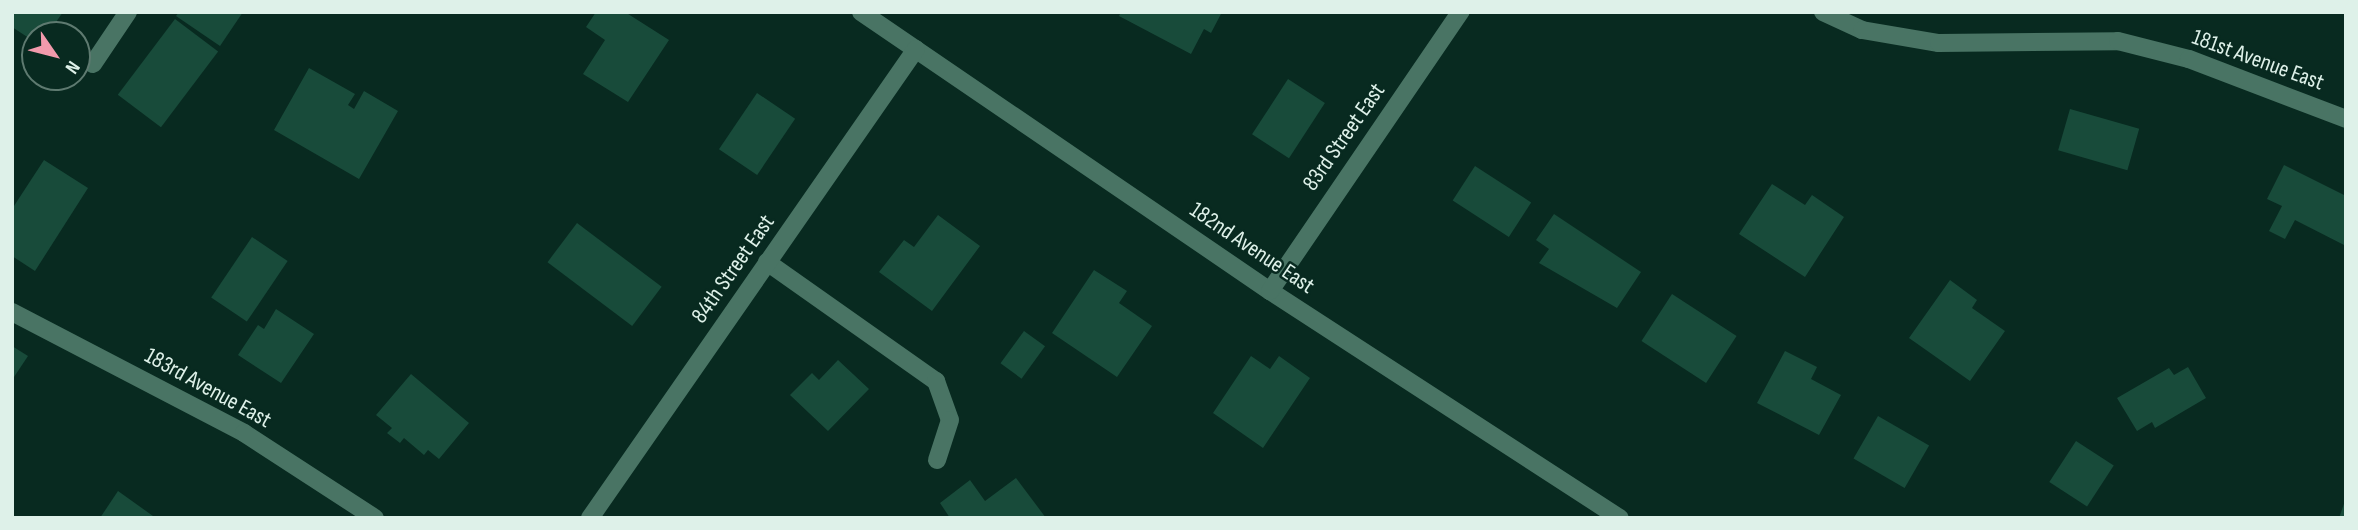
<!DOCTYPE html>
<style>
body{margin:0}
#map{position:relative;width:2358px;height:530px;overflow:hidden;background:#082a20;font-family:"Sofia Sans Condensed",sans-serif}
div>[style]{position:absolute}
.building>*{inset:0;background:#184b3a;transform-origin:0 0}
.minor>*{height:18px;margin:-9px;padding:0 9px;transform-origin:9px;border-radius:9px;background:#497464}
span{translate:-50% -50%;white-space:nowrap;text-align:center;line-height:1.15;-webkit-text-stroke:5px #082a20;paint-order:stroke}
.street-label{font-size:23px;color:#def1e9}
.frame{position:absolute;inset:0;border:14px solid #def1e9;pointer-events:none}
.north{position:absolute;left:21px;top:21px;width:70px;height:70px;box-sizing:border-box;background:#082a20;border:2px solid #5e7a70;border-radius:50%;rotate:125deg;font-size:19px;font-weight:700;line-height:28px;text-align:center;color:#def1e9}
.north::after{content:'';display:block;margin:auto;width:24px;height:32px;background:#f29aac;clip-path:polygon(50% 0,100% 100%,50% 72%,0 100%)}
</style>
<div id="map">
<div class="building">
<div style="clip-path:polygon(12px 12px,63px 12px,47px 35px,35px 35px,35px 42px,12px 27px)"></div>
<div style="clip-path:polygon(179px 12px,243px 12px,220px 46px,176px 16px)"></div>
<div style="clip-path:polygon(596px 12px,625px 12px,669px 40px,628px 102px,583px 74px,605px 40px,586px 27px)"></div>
<div style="clip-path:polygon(1121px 12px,1222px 12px,1211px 33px,1204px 29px,1191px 54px,1119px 16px)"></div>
<div style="left:175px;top:19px;width:54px;height:95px;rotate:37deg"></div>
<div style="clip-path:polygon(309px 68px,355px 94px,348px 105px,354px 109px,364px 91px,398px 111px,359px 179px,274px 130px)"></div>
<div style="left:1288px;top:79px;width:44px;height:66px;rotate:33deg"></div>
<div style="left:757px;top:93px;width:46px;height:68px;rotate:34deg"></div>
<div style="left:2070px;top:109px;width:72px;height:43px;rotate:16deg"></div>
<div style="clip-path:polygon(44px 160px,88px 188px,35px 271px,12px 256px,12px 209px)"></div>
<div style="clip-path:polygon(2284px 165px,2346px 196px,2346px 246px,2295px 220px,2285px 239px,2269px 231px,2282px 206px,2267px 199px)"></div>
<div style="left:1475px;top:166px;width:67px;height:41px;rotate:33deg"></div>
<div style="clip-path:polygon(1772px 184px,1805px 205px,1812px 195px,1844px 217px,1805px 277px,1739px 234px)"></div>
<div style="clip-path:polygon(1554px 214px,1641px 272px,1617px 308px,1539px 263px,1549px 249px,1536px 240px)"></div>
<div style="clip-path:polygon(938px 215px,980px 246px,932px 311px,879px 272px,904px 240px,914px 247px)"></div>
<div style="left:577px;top:223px;width:106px;height:49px;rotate:37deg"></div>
<div style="left:252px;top:237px;width:43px;height:73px;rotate:34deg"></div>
<div style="clip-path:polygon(1094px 270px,1127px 291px,1119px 303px,1152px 326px,1117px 377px,1052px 333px)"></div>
<div style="clip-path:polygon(1950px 280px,1977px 300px,1972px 308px,2005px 331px,1970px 381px,1909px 338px)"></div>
<div style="left:1672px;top:294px;width:77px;height:56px;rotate:33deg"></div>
<div style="clip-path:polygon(276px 309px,314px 334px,281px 383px,238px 355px,258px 325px,264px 329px)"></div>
<div style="left:1024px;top:331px;width:26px;height:40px;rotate:36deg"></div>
<div style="clip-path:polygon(12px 346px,28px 356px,12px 380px)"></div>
<div style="clip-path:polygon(1785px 351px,1817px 367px,1811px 379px,1841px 395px,1819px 435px,1757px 403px)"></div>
<div style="clip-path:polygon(1251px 356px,1270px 369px,1279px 356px,1310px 378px,1263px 448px,1213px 413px)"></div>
<div style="clip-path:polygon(838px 360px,869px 389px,828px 431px,790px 395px,812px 373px,819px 380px)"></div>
<div style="clip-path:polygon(2188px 367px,2206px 398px,2155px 428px,2152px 422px,2137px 431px,2117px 398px,2169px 368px,2174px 375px)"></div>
<div style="clip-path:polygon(411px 374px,469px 423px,439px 459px,428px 450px,424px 455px,404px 438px,400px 443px,387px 433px,392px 428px,376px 415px)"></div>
<div style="left:1878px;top:416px;width:59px;height:49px;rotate:30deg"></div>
<div style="left:2076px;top:441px;width:45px;height:49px;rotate:33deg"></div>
<div style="clip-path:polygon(1016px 478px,1046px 518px,950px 518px,940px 503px,970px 480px,985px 501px)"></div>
<div style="clip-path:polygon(118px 491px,153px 516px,151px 518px,100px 518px)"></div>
<div style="clip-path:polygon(2345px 501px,2346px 518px,2339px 518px)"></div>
</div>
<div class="minor">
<div style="left:861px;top:12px;width:495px;rotate:34.3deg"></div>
<div style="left:1270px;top:291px;width:417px;rotate:33deg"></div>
<div style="left:1823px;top:12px;width:43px;rotate:24.8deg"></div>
<div style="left:1862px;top:30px;width:78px;rotate:9.6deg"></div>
<div style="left:1939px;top:43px;width:179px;rotate:-0.6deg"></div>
<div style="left:2118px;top:41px;width:73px;rotate:14.2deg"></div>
<div style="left:2189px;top:59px;width:168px;rotate:20.9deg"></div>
<div style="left:93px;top:64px;width:63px;rotate:-56.1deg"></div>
<div style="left:767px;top:262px;width:207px;rotate:35.2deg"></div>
<div style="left:936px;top:381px;width:41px;rotate:70.3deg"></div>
<div style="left:950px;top:420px;width:42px;rotate:108deg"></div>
<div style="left:1270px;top:291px;width:338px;rotate:-55.7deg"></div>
<div style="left:12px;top:312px;width:262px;rotate:27.5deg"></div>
<div style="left:244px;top:433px;width:156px;rotate:33deg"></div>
<div style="left:590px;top:518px;width:571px;rotate:-55.2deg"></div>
</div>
<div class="street-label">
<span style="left:2258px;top:60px;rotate:20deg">181st Avenue East</span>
<span style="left:1344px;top:137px;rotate:-55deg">83rd Street East</span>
<span style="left:1252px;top:248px;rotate:34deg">182nd Avenue East</span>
<span style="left:733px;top:269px;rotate:-55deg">84th Street East</span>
<span style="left:208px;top:388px;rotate:29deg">183rd Avenue East</span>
</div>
<div class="frame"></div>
<div class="north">N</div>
</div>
